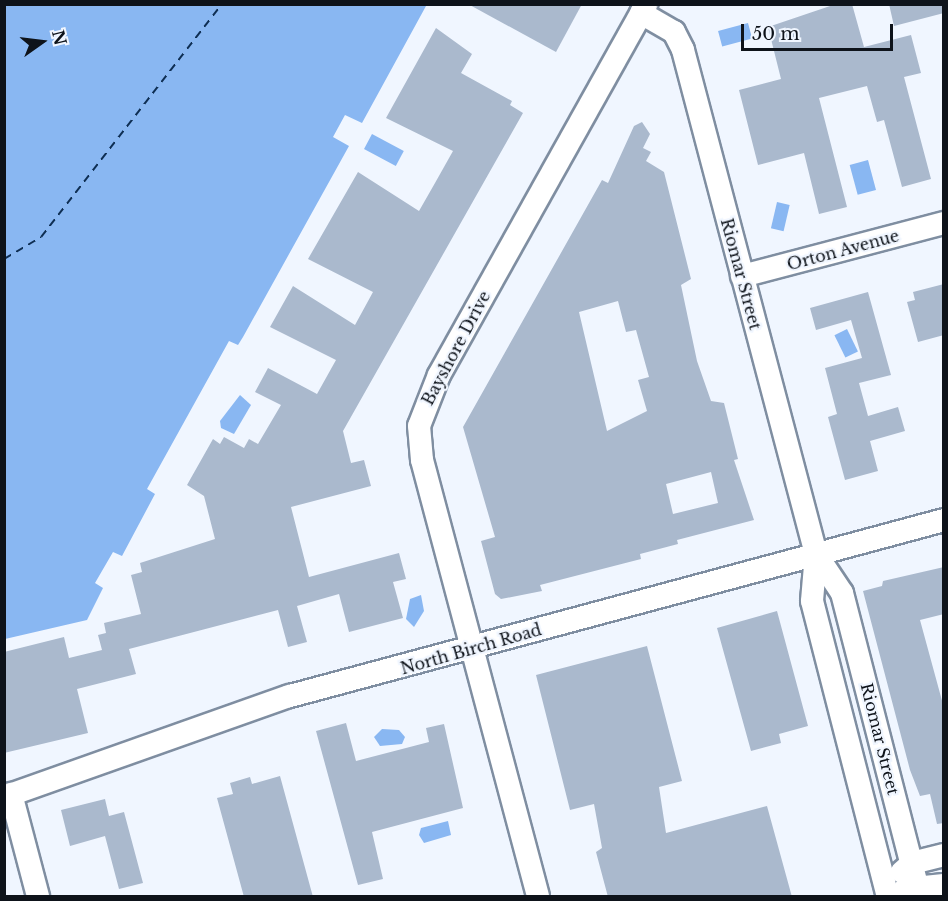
<!DOCTYPE html>
<style>
body{margin:0}
#map{position:relative;width:948px;height:901px;overflow:hidden;background:#f0f6ff;font-family:"Libre Baskerville",serif}
div>[style]{position:absolute}
.water>*{inset:0;background:#89b7f2;transform-origin:0 0}
.ferry>*{height:1.5px;margin-top:-0.75px;transform-origin:0;background:repeating-linear-gradient(90deg,#0e2e53 0 8px,transparent 0 14px)}
.building>*{inset:0;background:#aab9cd}
.roads{filter:drop-shadow(2px 0 #7f8ea1) drop-shadow(-2px 0 #7f8ea1) drop-shadow(0 2px #7f8ea1) drop-shadow(0 -2px #7f8ea1)}
.minor>*{height:22px;margin:-11px;padding:0 11px;transform-origin:11px;border-radius:11px;background:#fff}
span{translate:-50% -50%;white-space:nowrap;text-align:center;line-height:1.15;-webkit-text-stroke:4.5px #f0f6ff;paint-order:stroke}
.street-label{font-size:16px;color:#0e131a}
.frame{position:absolute;inset:0;border:6px solid #0e131a;pointer-events:none}
.north{position:absolute;left:12px;top:12px;width:60px;height:60px;-webkit-text-stroke:4px #f0f6ff;paint-order:stroke;rotate:76deg;font-size:16px;font-weight:700;line-height:24px;text-align:center;color:#0e131a}
.north::after{content:'';display:block;margin:auto;width:21px;height:27px;background:#0e131a;clip-path:polygon(50% 0,100% 100%,50% 72%,0 100%)}
.scale{position:absolute;left:741px;top:24px;width:152px;height:27px;box-sizing:border-box;border:3px solid #0e131a;border-top:0;padding-left:8px;font-size:18px;line-height:21px;white-space:nowrap;color:#0e131a;-webkit-text-stroke:4px #f0f6ff;paint-order:stroke}
</style>
<div id="map">
<div class="water">
<div style="clip-path:polygon(4px 5px,426px 6px,362px 123px,345px 115px,333px 137px,349px 146px,243px 337px,238px 345px,229px 341px,147px 489px,155px 494px,122px 556px,113px 552px,95px 583px,103px 588px,87px 620px,5px 639px)"></div>
<div style="left:748px;top:23px;width:16px;height:31px;rotate:75deg"></div>
<div style="left:372px;top:134px;width:36px;height:17px;rotate:28deg"></div>
<div style="left:868px;top:160px;width:31px;height:19px;rotate:75deg"></div>
<div style="left:777px;top:202px;width:13px;height:27px;rotate:13deg"></div>
<div style="left:847px;top:329px;width:25px;height:14px;rotate:64deg"></div>
<div style="clip-path:polygon(240px 395px,251px 405px,234px 434px,221px 428px,220px 421px)"></div>
<div style="clip-path:polygon(421px 595px,424px 611px,414px 627px,406px 619px,410px 599px)"></div>
<div style="clip-path:polygon(382px 729px,399px 730px,405px 737px,402px 744px,380px 746px,374px 737px)"></div>
<div style="clip-path:polygon(448px 821px,451px 835px,424px 843px,419px 835px,421px 828px)"></div>
</div>
<div class="ferry">
<div style="left:4px;top:259px;width:43px;rotate:-30.7deg"></div>
<div style="left:41px;top:237px;width:295px;rotate:-52.2deg"></div>
</div>
<div class="building">
<div style="clip-path:polygon(468px 4px,582px 4px,556px 52px)"></div>
<div style="clip-path:polygon(836px 4px,852px 4px,864px 47px,911px 35px,921px 73px,904px 77px,931px 179px,902px 187px,884px 120px,877px 122px,867px 86px,819px 98px,847px 207px,819px 214px,804px 153px,758px 165px,739px 90px,781px 79px,768px 27px)"></div>
<div style="clip-path:polygon(889px 4px,944px 4px,944px 13px,894px 26px)"></div>
<div style="clip-path:polygon(436px 28px,472px 54px,461px 73px,512px 101px,510px 105px,523px 113px,343px 431px,351px 463px,364px 460px,371px 486px,291px 507px,309px 577px,399px 553px,406px 579px,393px 582px,403px 618px,349px 632px,339px 594px,297px 606px,307px 642px,288px 647px,278px 610px,129px 649px,136px 674px,77px 689px,88px 733px,4px 753px,4px 652px,64px 637px,69px 658px,102px 650px,98px 635px,106px 633px,104px 623px,141px 614px,131px 575px,142px 572px,140px 563px,215px 539px,204px 496px,187px 485px,213px 439px,220px 444px,224px 437px,244px 448px,249px 439px,258px 444px,281px 405px,255px 392px,268px 368px,317px 394px,336px 360px,270px 327px,293px 286px,355px 325px,373px 292px,308px 259px,358px 172px,419px 211px,435px 183px,453px 151px,386px 118px)"></div>
<div style="clip-path:polygon(evenodd,642px 122px,650px 134px,643px 148px,651px 152px,646px 161px,664px 172px,691px 279px,681px 285px,697px 361px,711px 401px,724px 403px,738px 459px,734px 460px,754px 520px,677px 540px,678px 544px,640px 554px,641px 559px,540px 585px,542px 591px,501px 599px,495px 594px,481px 541px,495px 537px,463px 427px,602px 180px,608px 183px,634px 126px,642px 122px,618px 301px,626px 332px,636px 330px,649px 377px,638px 380px,647px 411px,607px 431px,579px 312px,618px 301px,642px 122px,711px 472px,718px 503px,673px 514px,666px 484px,711px 472px)"></div>
<div style="clip-path:polygon(944px 284px,944px 335px,918px 342px,907px 302px,915px 300px,913px 292px)"></div>
<div style="clip-path:polygon(868px 292px,891px 375px,859px 383px,868px 416px,898px 407px,905px 431px,870px 441px,878px 471px,845px 480px,828px 417px,837px 414px,825px 368px,862px 358px,851px 320px,816px 330px,810px 308px)"></div>
<div style="clip-path:polygon(944px 567px,944px 614px,920px 620px,944px 708px,944px 823px,937px 824px,930px 794px,920px 796px,910px 770px,863px 591px,882px 586px,883px 581px)"></div>
<div style="clip-path:polygon(777px 611px,808px 726px,779px 734px,781px 743px,751px 751px,717px 628px)"></div>
<div style="clip-path:polygon(647px 646px,682px 781px,659px 787px,666px 833px,767px 806px,792px 897px,608px 897px,596px 852px,602px 848px,594px 804px,570px 810px,536px 675px)"></div>
<div style="clip-path:polygon(346px 723px,356px 761px,429px 742px,426px 728px,444px 724px,463px 808px,372px 832px,383px 879px,358px 885px,316px 731px)"></div>
<div style="clip-path:polygon(280px 776px,313px 897px,244px 897px,217px 798px,233px 794px,230px 783px,250px 777px,252px 784px)"></div>
<div style="clip-path:polygon(105px 799px,109px 816px,124px 812px,143px 883px,119px 889px,105px 836px,70px 846px,61px 810px)"></div>
</div>
<div class="roads">
<div class="minor">
<div style="left:641px;top:13px;width:38px;rotate:30deg"></div>
<div style="left:674px;top:32px;width:20px;rotate:63deg"></div>
<div style="left:683px;top:50px;width:521px;rotate:75.22deg"></div>
<div style="left:816px;top:554px;width:47px;rotate:94.9deg"></div>
<div style="left:812px;top:601px;width:305px;rotate:75.6deg"></div>
<div style="left:742px;top:276px;width:209px;rotate:-14.7deg"></div>
<div style="left:816px;top:554px;width:47px;rotate:56.3deg"></div>
<div style="left:842px;top:593px;width:313px;rotate:75.6deg"></div>
<div style="left:11px;top:794px;width:106px;rotate:75.2deg"></div>
<div style="left:4px;top:797px;width:303px;rotate:-19.5deg"></div>
<div style="left:290px;top:696px;width:677px;rotate:-15.06deg"></div>
<div style="left:902px;top:872px;width:13px;rotate:-42deg"></div>
<div style="left:912px;top:863px;width:33px;rotate:-14deg"></div>
<div style="left:905px;top:889px;width:39px;rotate:-6deg"></div>
<div style="left:538px;top:896px;width:451px;rotate:-104.9deg"></div>
<div style="left:422px;top:460px;width:34px;rotate:-95deg"></div>
<div style="left:419px;top:426px;width:55px;rotate:-68.6deg"></div>
<div style="left:439px;top:375px;width:425px;rotate:-60.8deg"></div>
</div>
</div>
<div class="street-label">
<span style="left:843px;top:250px;rotate:-15deg">Orton Avenue</span>
<span style="left:741px;top:274px;rotate:75deg">Riomar Street</span>
<span style="left:456px;top:348px;rotate:-62deg">Bayshore Drive</span>
<span style="left:471px;top:649px;rotate:-16deg">North Birch Road</span>
<span style="left:880px;top:739px;rotate:76deg">Riomar Street</span>
</div>
<div class="frame"></div>
<div class="north">N</div>
<div class="scale">50 m</div>
</div>
